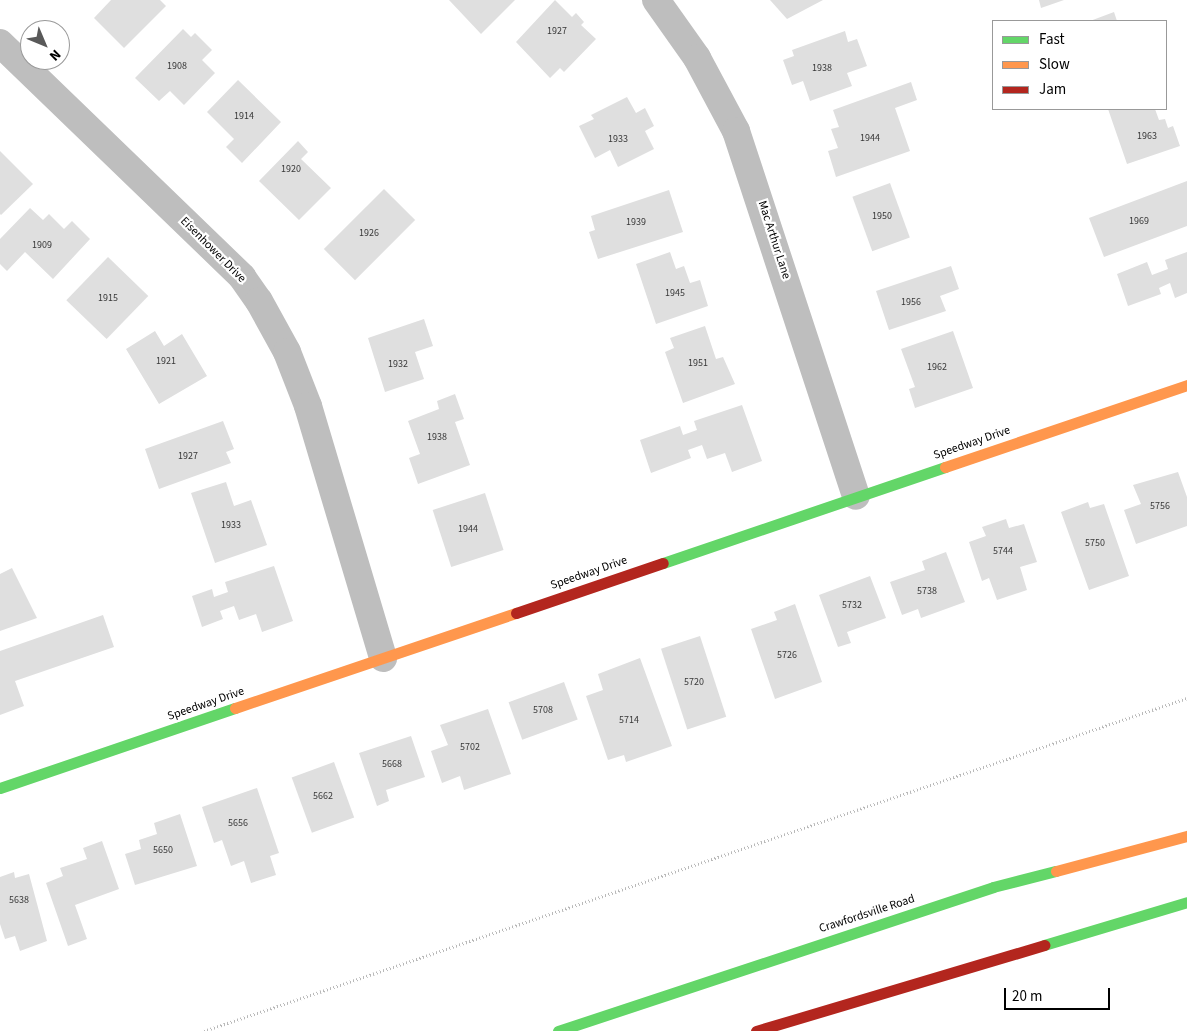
<!DOCTYPE html>
<style>
body{margin:0}
#map{position:relative;width:1187px;height:1031px;overflow:hidden;background:#fff;font-family:"Source Sans 3",sans-serif}
div>[style]{position:absolute}
.building>*{inset:0;background:#dfdfdf;transform-origin:0 0}
.path>*{height:3px;margin-top:-1.5px;transform-origin:0;background:repeating-linear-gradient(90deg,#b9b9b9 0 1px,transparent 0 3.5px)}
.street>*{height:28px;margin:-14px;padding:0 14px;transform-origin:14px;border-radius:14px;background:#bebebe}
.fast>*{height:11px;margin:-5.5px;padding:0 5.5px;transform-origin:5.5px;border-radius:5.5px;background:#63d668}
.slow>*{height:11px;margin:-5.5px;padding:0 5.5px;transform-origin:5.5px;border-radius:5.5px;background:#ff974d}
.jam>*{height:11px;margin:-5.5px;padding:0 5.5px;transform-origin:5.5px;border-radius:5.5px;background:#b3261e}
span{translate:-50% -50%;white-space:nowrap;text-align:center;line-height:1.15;-webkit-text-stroke:4.5px #fff;paint-order:stroke}
.number-label{font-size:10px;color:#383838}
.number-label span{-webkit-text-stroke-width:0}
.street-label{font-size:12px;color:#000}
.legend{position:absolute;left:992px;top:20px;width:175px;height:90px;box-sizing:border-box;background:#fff;border:1px solid #999;margin:0;padding:6px 9px;list-style:none;font-size:15px;color:#000}
.legend li{display:flex;align-items:center;gap:10px;height:25px}
.legend b{width:25px;border:1px solid #999}
.north{position:absolute;left:20px;top:20px;width:50px;height:50px;box-sizing:border-box;background:#fff;border:1px solid #999;border-radius:50%;rotate:135deg;font-size:14px;font-weight:700;line-height:20px;text-align:center;color:#000}
.north::after{content:'';display:block;margin:auto;width:18px;height:22px;background:#595959;clip-path:polygon(50% 0,100% 100%,50% 72%,0 100%)}
.scale{position:absolute;left:1004px;top:988px;width:106px;height:22px;box-sizing:border-box;border:2px solid #000;border-top:0;padding-left:6px;font-size:15px;line-height:18px;white-space:nowrap;color:#000;-webkit-text-stroke:4px #fff;paint-order:stroke}
</style>
<div id="map">
<div class="building">
<div style="clip-path:polygon(111px 0,160px 0,166px 6px,124px 48px,94px 18px)"></div>
<div style="clip-path:polygon(449px 0,515px 0,481px 34px)"></div>
<div style="clip-path:polygon(555px 0,572px 17px,576px 13px,584px 22px,581px 25px,596px 39px,564px 72px,560px 68px,550px 78px,516px 42px)"></div>
<div style="clip-path:polygon(770px 0,823px 0,787px 19px)"></div>
<div style="clip-path:polygon(1039px 0,1064px 0,1041px 8px)"></div>
<div style="clip-path:polygon(1114px 12px,1117px 21px,1090px 21px)"></div>
<div style="clip-path:polygon(183px 29px,191px 37px,195px 33px,212px 50px,202px 60px,215px 73px,184px 105px,170px 91px,159px 101px,135px 78px)"></div>
<div style="clip-path:polygon(845px 31px,848px 42px,857px 39px,867px 66px,847px 73px,852px 86px,810px 101px,803px 81px,792px 85px,783px 60px,794px 56px,792px 50px)"></div>
<div style="clip-path:polygon(238px 80px,281px 122px,242px 163px,226px 147px,234px 139px,207px 112px)"></div>
<div style="clip-path:polygon(911px 82px,917px 100px,895px 108px,910px 151px,836px 177px,828px 151px,838px 148px,831px 129px,839px 127px,833px 110px)"></div>
<div style="clip-path:polygon(627px 97px,636px 113px,645px 108px,654px 126px,645px 131px,654px 149px,618px 167px,610px 150px,595px 158px,579px 126px,594px 119px,591px 115px)"></div>
<div style="clip-path:polygon(1108px 109px,1155px 109px,1159px 120px,1165px 119px,1168px 128px,1173px 126px,1180px 146px,1127px 164px)"></div>
<div style="clip-path:polygon(298px 141px,308px 152px,301px 159px,331px 188px,299px 220px,259px 181px)"></div>
<div style="clip-path:polygon(0 151px,33px 184px,1px 215px,0 214px)"></div>
<div style="clip-path:polygon(1187px 181px,1187px 226px,1104px 257px,1089px 218px)"></div>
<div style="left:890px;top:183px;width:58px;height:40px;rotate:70deg"></div>
<div style="left:384px;top:189px;width:44px;height:85px;rotate:45deg"></div>
<div style="clip-path:polygon(669px 190px,683px 232px,598px 259px,589px 232px,595px 230px,591px 216px)"></div>
<div style="clip-path:polygon(30px 208px,43px 220px,49px 214px,64px 229px,72px 221px,90px 239px,53px 279px,25px 252px,7px 271px,0 264px,0 239px)"></div>
<div style="clip-path:polygon(670px 252px,676px 269px,684px 266px,690px 283px,700px 280px,708px 306px,656px 324px,636px 264px)"></div>
<div style="clip-path:polygon(1187px 252px,1187px 293px,1175px 298px,1170px 283px,1159px 288px,1161px 294px,1128px 306px,1117px 274px,1147px 262px,1152px 275px,1168px 269px,1165px 260px)"></div>
<div style="left:108px;top:257px;width:56px;height:60px;rotate:44deg"></div>
<div style="clip-path:polygon(951px 266px,959px 289px,940px 296px,946px 311px,889px 330px,876px 291px)"></div>
<div style="clip-path:polygon(424px 319px,433px 346px,415px 352px,424px 379px,385px 392px,368px 338px)"></div>
<div style="clip-path:polygon(705px 326px,716px 359px,723px 357px,735px 384px,683px 403px,665px 352px,674px 348px,670px 338px)"></div>
<div style="clip-path:polygon(155px 331px,164px 346px,182px 334px,207px 376px,159px 404px,126px 349px)"></div>
<div style="clip-path:polygon(953px 331px,973px 388px,915px 408px,909px 389px,915px 387px,901px 349px)"></div>
<div style="clip-path:polygon(455px 394px,464px 419px,455px 422px,470px 465px,418px 484px,409px 458px,420px 454px,408px 421px,439px 409px,437px 401px)"></div>
<div style="clip-path:polygon(742px 405px,762px 461px,732px 472px,725px 453px,707px 459px,702px 445px,688px 450px,691px 458px,651px 473px,640px 440px,680px 426px,683px 435px,697px 430px,694px 421px)"></div>
<div style="clip-path:polygon(223px 421px,234px 449px,226px 452px,231px 463px,159px 489px,145px 449px)"></div>
<div style="clip-path:polygon(1178px 472px,1187px 497px,1187px 526px,1136px 544px,1124px 510px,1141px 504px,1133px 485px)"></div>
<div style="clip-path:polygon(226px 482px,234px 506px,251px 500px,267px 545px,215px 563px,191px 493px)"></div>
<div style="left:485px;top:493px;width:60px;height:55px;rotate:72deg"></div>
<div style="clip-path:polygon(1088px 502px,1090px 508px,1104px 504px,1129px 576px,1089px 590px,1061px 512px)"></div>
<div style="clip-path:polygon(1006px 519px,1009px 528px,1024px 524px,1037px 562px,1020px 567px,1027px 590px,997px 600px,989px 578px,982px 581px,969px 542px,986px 536px,982px 527px)"></div>
<div style="clip-path:polygon(946px 552px,965px 602px,921px 618px,918px 609px,902px 615px,890px 582px,925px 570px,922px 561px)"></div>
<div style="clip-path:polygon(274px 566px,293px 621px,262px 632px,256px 614px,239px 620px,234px 606px,220px 611px,223px 619px,202px 627px,192px 596px,212px 589px,214px 597px,228px 592px,225px 582px)"></div>
<div style="clip-path:polygon(12px 568px,37px 618px,0 631px,0 574px)"></div>
<div style="clip-path:polygon(870px 576px,886px 618px,847px 632px,851px 643px,838px 647px,819px 595px)"></div>
<div style="clip-path:polygon(795px 604px,822px 682px,775px 699px,751px 629px,777px 620px,774px 612px)"></div>
<div style="clip-path:polygon(103px 615px,114px 647px,15px 681px,24px 706px,0 715px,0 651px)"></div>
<div style="left:700px;top:636px;width:85px;height:41px;rotate:72deg"></div>
<div style="clip-path:polygon(640px 658px,672px 746px,626px 762px,624px 755px,608px 760px,586px 696px,603px 690px,598px 674px)"></div>
<div style="left:564px;top:682px;width:40px;height:59px;rotate:70deg"></div>
<div style="clip-path:polygon(488px 709px,511px 774px,464px 790px,460px 776px,442px 783px,431px 751px,448px 745px,440px 725px)"></div>
<div style="clip-path:polygon(411px 736px,425px 777px,386px 790px,389px 801px,377px 806px,359px 753px)"></div>
<div style="left:334px;top:762px;width:59px;height:45px;rotate:70deg"></div>
<div style="clip-path:polygon(257px 788px,279px 853px,270px 856px,276px 875px,251px 883px,244px 861px,231px 866px,222px 840px,214px 843px,202px 807px)"></div>
<div style="clip-path:polygon(180px 814px,197px 866px,135px 885px,125px 854px,141px 849px,139px 840px,157px 834px,154px 823px)"></div>
<div style="clip-path:polygon(102px 841px,119px 889px,75px 905px,87px 939px,68px 946px,46px 883px,63px 876px,60px 868px,87px 859px,83px 848px)"></div>
<div style="clip-path:polygon(14px 872px,15px 878px,29px 874px,47px 941px,20px 951px,15px 936px,5px 939px,0 924px,0 877px)"></div>
</div>
<div class="path">
<div style="left:204px;top:1031px;width:1038px;rotate:-18.71deg"></div>
</div>
<div class="street">
<div style="left:656px;top:0;width:71px;rotate:54.7deg"></div>
<div style="left:697px;top:58px;width:83px;rotate:61.9deg"></div>
<div style="left:736px;top:131px;width:384px;rotate:71.8deg"></div>
<div style="left:0;top:43px;width:337px;rotate:44deg"></div>
<div style="left:242px;top:277px;width:29px;rotate:55deg"></div>
<div style="left:259px;top:301px;width:58px;rotate:61.2deg"></div>
<div style="left:287px;top:352px;width:58px;rotate:68.7deg"></div>
<div style="left:308px;top:406px;width:263px;rotate:73.4deg"></div>
</div>
<div class="fast">
<div style="left:663px;top:563px;width:298px;rotate:-18.8deg"></div>
<div style="left:0;top:788px;width:248px;rotate:-18.8deg"></div>
<div style="left:1044px;top:945px;width:149px;rotate:-16.7deg"></div>
<div style="left:558px;top:1031px;width:458px;rotate:-18.3deg"></div>
<div style="left:993px;top:887px;width:65px;rotate:-14.3deg"></div>
</div>
<div class="slow">
<div style="left:945px;top:467px;width:256px;rotate:-18.7deg"></div>
<div style="left:235px;top:708px;width:297px;rotate:-18.7deg"></div>
<div style="left:1056px;top:871px;width:136px;rotate:-15deg"></div>
</div>
<div class="jam">
<div style="left:516px;top:613px;width:155px;rotate:-18.8deg"></div>
<div style="left:756px;top:1031px;width:301px;rotate:-16.6deg"></div>
</div>
<div class="number-label">
<span style="left:557px;top:32px">1927</span>
<span style="left:177px;top:67px">1908</span>
<span style="left:822px;top:69px">1938</span>
<span style="left:244px;top:117px">1914</span>
<span style="left:1147px;top:137px">1963</span>
<span style="left:870px;top:139px">1944</span>
<span style="left:618px;top:140px">1933</span>
<span style="left:291px;top:170px">1920</span>
<span style="left:882px;top:217px">1950</span>
<span style="left:1139px;top:222px">1969</span>
<span style="left:636px;top:223px">1939</span>
<span style="left:369px;top:234px">1926</span>
<span style="left:42px;top:246px">1909</span>
<span style="left:675px;top:294px">1945</span>
<span style="left:108px;top:299px">1915</span>
<span style="left:911px;top:303px">1956</span>
<span style="left:166px;top:362px">1921</span>
<span style="left:698px;top:364px">1951</span>
<span style="left:398px;top:365px">1932</span>
<span style="left:937px;top:368px">1962</span>
<span style="left:437px;top:438px">1938</span>
<span style="left:188px;top:457px">1927</span>
<span style="left:1160px;top:507px">5756</span>
<span style="left:231px;top:526px">1933</span>
<span style="left:468px;top:530px">1944</span>
<span style="left:1095px;top:544px">5750</span>
<span style="left:1003px;top:552px">5744</span>
<span style="left:927px;top:592px">5738</span>
<span style="left:852px;top:606px">5732</span>
<span style="left:787px;top:656px">5726</span>
<span style="left:694px;top:683px">5720</span>
<span style="left:543px;top:711px">5708</span>
<span style="left:629px;top:721px">5714</span>
<span style="left:470px;top:748px">5702</span>
<span style="left:392px;top:765px">5668</span>
<span style="left:323px;top:797px">5662</span>
<span style="left:238px;top:824px">5656</span>
<span style="left:163px;top:851px">5650</span>
<span style="left:19px;top:901px">5638</span>
</div>
<div class="street-label">
<span style="left:774px;top:240px;rotate:72deg">Mac Arthur Lane</span>
<span style="left:213px;top:250px;rotate:45deg">Eisenhower Drive</span>
<span style="left:972px;top:443px;rotate:-19deg">Speedway Drive</span>
<span style="left:589px;top:573px;rotate:-19deg">Speedway Drive</span>
<span style="left:206px;top:704px;rotate:-19deg">Speedway Drive</span>
<span style="left:867px;top:914px;rotate:-18deg">Crawfordsville Road</span>
</div>
<ul class="legend">
<li><b style="height:6px;background:#63d668"></b>Fast</li>
<li><b style="height:6px;background:#ff974d"></b>Slow</li>
<li><b style="height:6px;background:#b3261e"></b>Jam</li>
</ul>
<div class="north">N</div>
<div class="scale">20 m</div>
</div>
